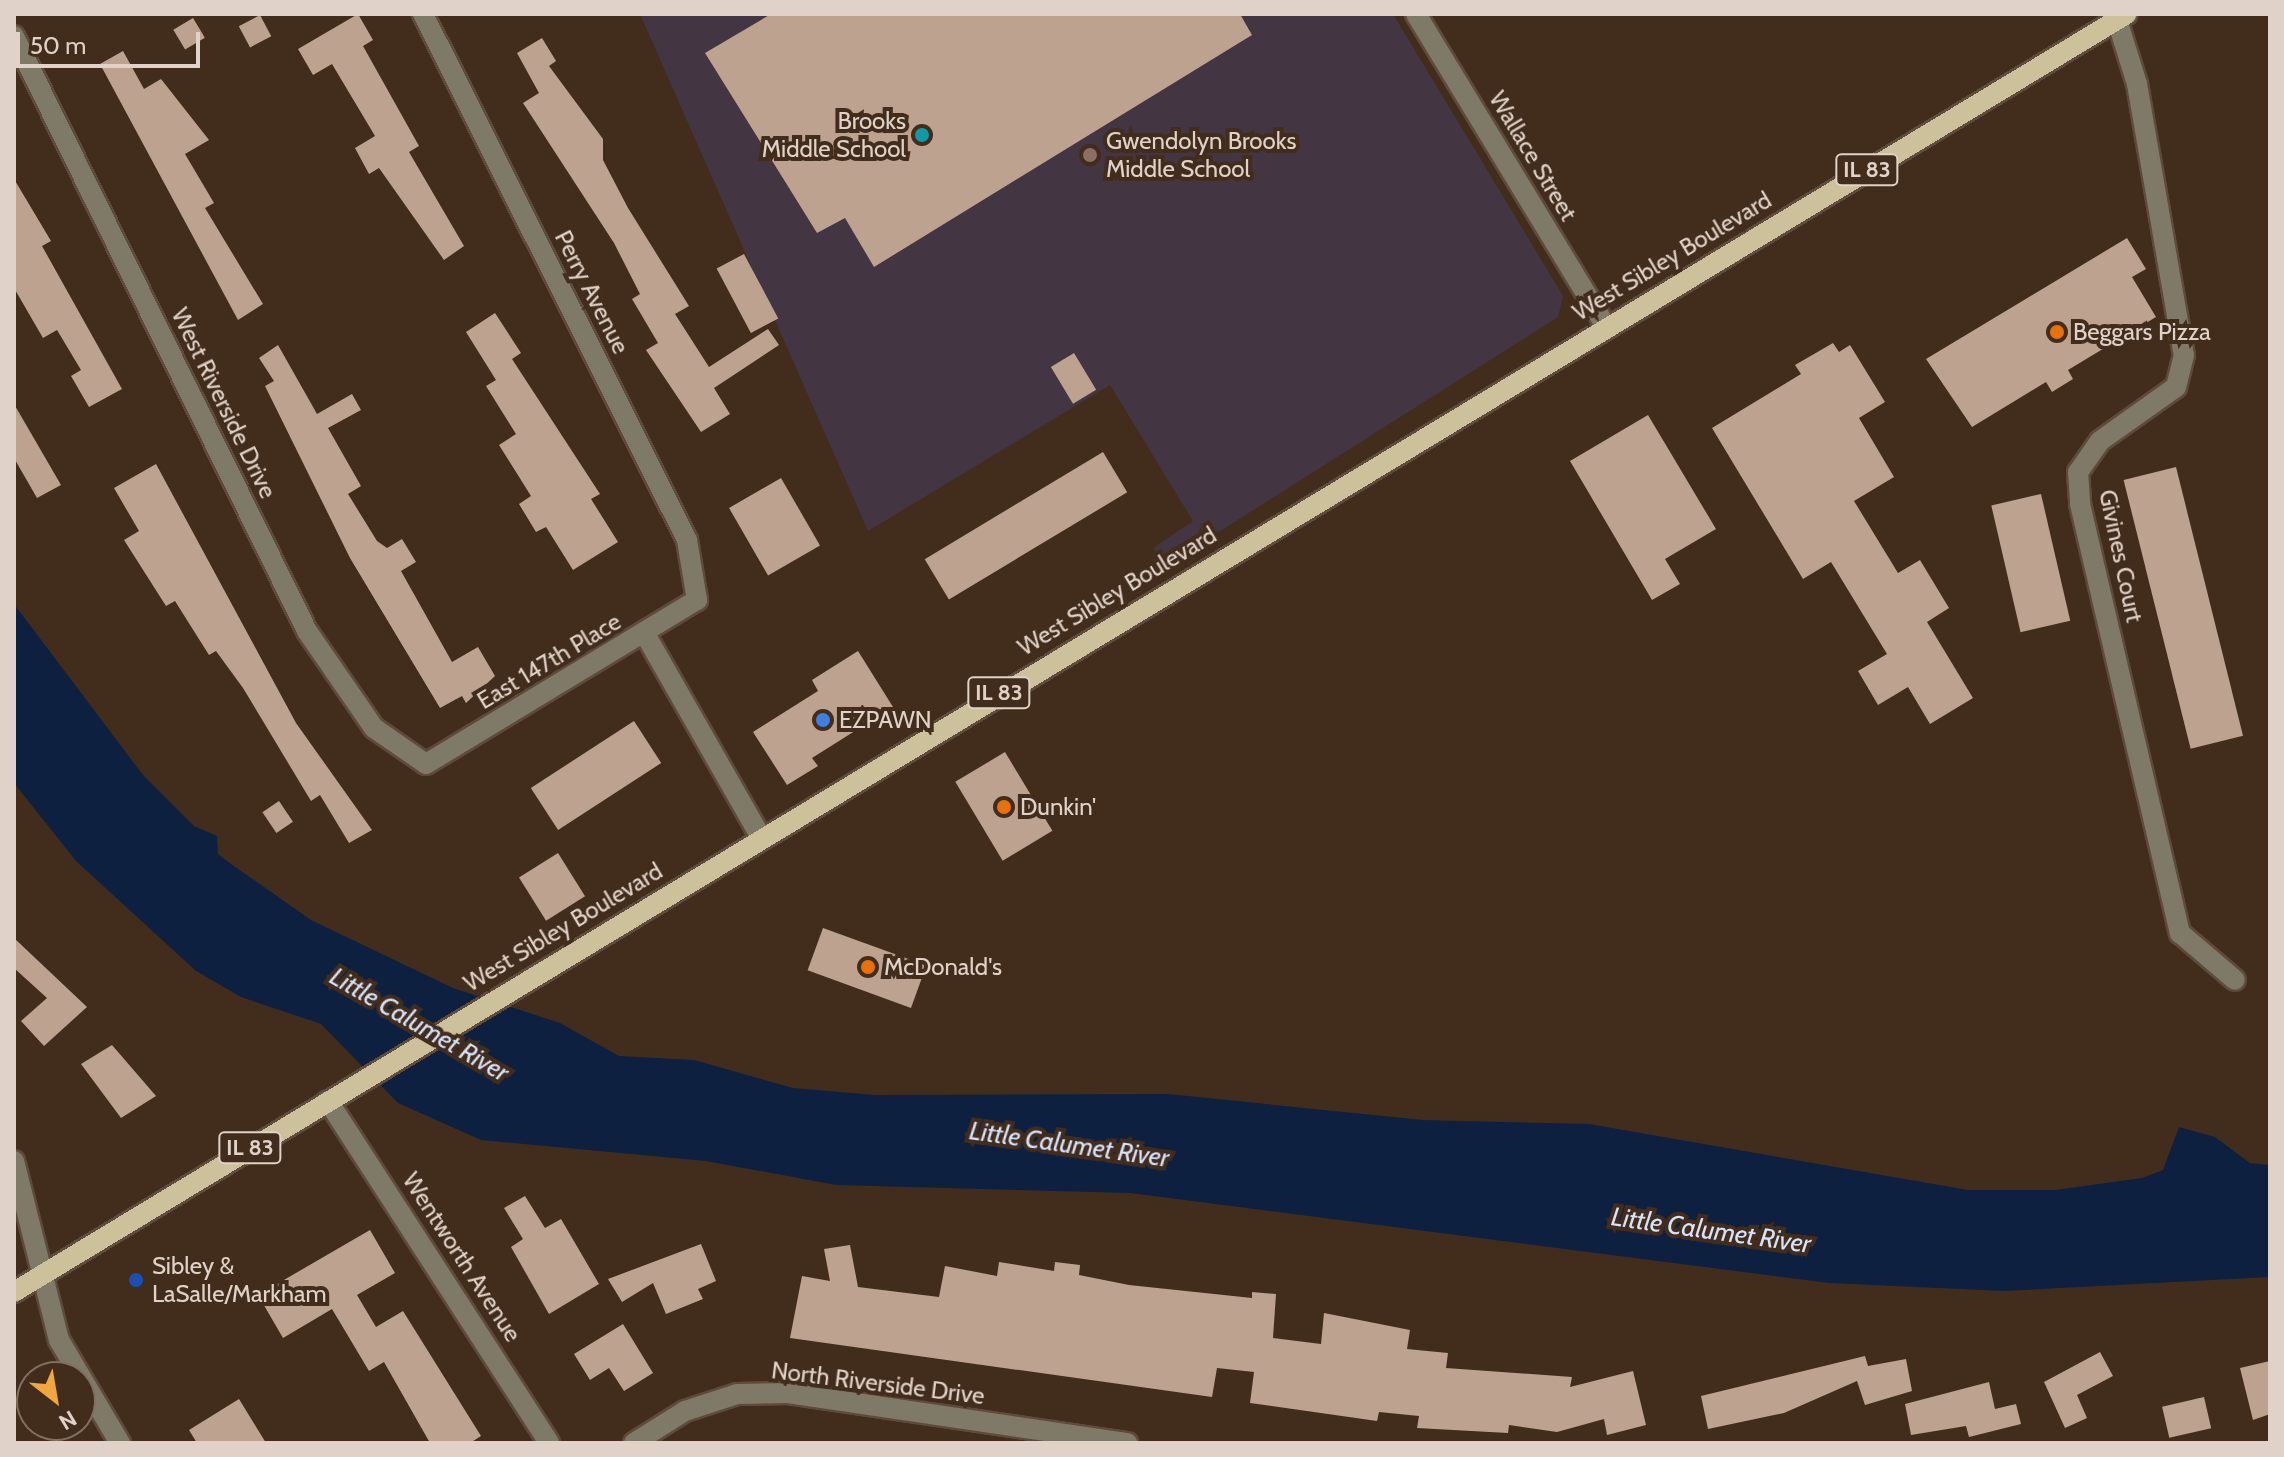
<!DOCTYPE html>
<style>
body{margin:0}
#map{position:relative;width:2284px;height:1457px;overflow:hidden;background:#422d1d;font-family:Cabin,sans-serif}
div>[style]{position:absolute}
.education>*{inset:0;background:#433542}
.water>*{inset:0;background:#0e203f}
.building>*{inset:0;background:#bda290;transform-origin:0 0}
.roads{filter:drop-shadow(2px 0 #5e4b3c) drop-shadow(-2px 0 #5e4b3c) drop-shadow(0 2px #5e4b3c) drop-shadow(0 -2px #5e4b3c)}
.minor>*{height:20px;margin:-10px;padding:0 10px;transform-origin:10px;border-radius:10px;background:#7f7a67}
.major>*{height:20px;margin:-10px;padding:0 10px;transform-origin:10px;border-radius:10px;background:#ccc19a}
.dots>*{width:22px;height:22px;translate:-50% -50%;box-sizing:border-box;border:4px solid #422d1d;border-radius:50%}
span{translate:-50% -50%;white-space:nowrap;text-align:center;line-height:1.15;-webkit-text-stroke:8px #422d1d;paint-order:stroke}
.shield-label span{padding:2px 6px;background:#422d1d;border:2px solid;border-radius:6px;-webkit-text-stroke-width:0}
.shield-label{font-size:22px;color:#e0d2c8;font-weight:700}
.poi-label{font-size:24px;color:#e0d2c8}
.right{translate:-100% -50%;text-align:right}
.left{translate:0 -50%;text-align:left}
.street-label{font-size:24px;color:#e0d2c8}
.water-label{font-size:26px;color:#d5e3fc;font-style:italic}
.frame{position:absolute;inset:0;border:16px solid #e0d2c8;pointer-events:none}
.north{position:absolute;left:16px;top:1361px;width:80px;height:80px;box-sizing:border-box;background:#422d1d;border:2px solid #816f61;border-radius:50%;rotate:149deg;font-size:22px;font-weight:700;line-height:32px;text-align:center;color:#e0d2c8}
.north::after{content:'';display:block;margin:auto;width:28px;height:36px;background:#efa73e;clip-path:polygon(50% 0,100% 100%,50% 72%,0 100%)}
.scale{position:absolute;left:16px;top:32px;width:184px;height:36px;box-sizing:border-box;border:4px solid #e0d2c8;border-top:0;padding-left:10px;font-size:24px;line-height:28px;white-space:nowrap;color:#e0d2c8;-webkit-text-stroke:6px #422d1d;paint-order:stroke}
</style>
<div id="map">
<div class="education">
<div style="clip-path:polygon(640px 14px,1393px 14px,1563px 296px,1558px 317px,1165px 566px,1153px 548px,1193px 521px,1110px 385px,868px 531px)"></div>
</div>
<div class="water">
<div style="clip-path:polygon(14px 604px,143px 775px,194px 826px,217px 836px,218px 854px,231px 864px,311px 920px,453px 988px,560px 1023px,619px 1056px,694px 1060px,793px 1088px,875px 1095px,1168px 1094px,1423px 1120px,1589px 1124px,1968px 1190px,2055px 1190px,2142px 1178px,2163px 1170px,2179px 1127px,2215px 1137px,2250px 1163px,2270px 1165px,2270px 1277px,2004px 1291px,1829px 1283px,1130px 1193px,836px 1185px,706px 1161px,481px 1140px,398px 1103px,321px 1024px,241px 997px,196px 971px,76px 861px,14px 783px)"></div>
</div>
<div class="building">
<div style="clip-path:polygon(358px 14px,373px 40px,363px 46px,419px 146px,409px 152px,464px 246px,444px 260px,379px 168px,369px 174px,355px 148px,375px 136px,332px 64px,313px 75px,298px 49px)"></div>
<div style="clip-path:polygon(771px 14px,1240px 14px,1252px 35px,874px 267px,845px 218px,817px 233px,705px 53px)"></div>
<div style="left:260px;top:15px;width:24px;height:24px;rotate:62deg"></div>
<div style="left:193px;top:18px;width:23px;height:23px;rotate:59deg"></div>
<div style="clip-path:polygon(542px 38px,556px 61px,549px 66px,603px 139px,603px 160px,628px 208px,689px 306px,675px 314px,709px 367px,768px 329px,779px 345px,714px 388px,730px 414px,701px 432px,646px 350px,658px 343px,632px 299px,640px 294px,614px 243px,523px 103px,539px 93px,517px 53px)"></div>
<div style="clip-path:polygon(123px 51px,144px 89px,161px 79px,209px 140px,185px 154px,214px 203px,205px 208px,263px 304px,238px 320px,100px 64px)"></div>
<div style="clip-path:polygon(14px 179px,51px 241px,42px 246px,122px 389px,89px 407px,71px 376px,81px 370px,57px 330px,43px 338px,14px 288px)"></div>
<div style="clip-path:polygon(2127px 238px,2146px 269px,2132px 277px,2156px 317px,2068px 370px,2073px 379px,2052px 392px,2046px 382px,1972px 427px,1926px 359px)"></div>
<div style="left:744px;top:254px;width:73px;height:31px;rotate:62deg"></div>
<div style="clip-path:polygon(495px 313px,521px 353px,512px 359px,600px 494px,591px 499px,618px 542px,573px 570px,546px 527px,536px 532px,519px 504px,531px 496px,499px 445px,516px 434px,486px 386px,496px 380px,466px 332px)"></div>
<div style="clip-path:polygon(1833px 343px,1839px 352px,1850px 345px,1885px 402px,1859px 418px,1894px 477px,1854px 501px,1898px 573px,1920px 560px,1949px 608px,1927px 622px,1973px 698px,1930px 724px,1908px 687px,1878px 705px,1858px 671px,1887px 654px,1831px 562px,1803px 579px,1712px 428px,1801px 374px,1795px 365px)"></div>
<div style="clip-path:polygon(278px 345px,317px 414px,352px 394px,361px 410px,328px 428px,361px 486px,348px 494px,377px 541px,387px 548px,402px 539px,416px 562px,401px 571px,452px 662px,478px 647px,495px 676px,466px 703px,462px 696px,440px 708px,350px 558px,265px 386px,274px 381px,259px 358px)"></div>
<div style="left:1074px;top:353px;width:43px;height:27px;rotate:59deg"></div>
<div style="clip-path:polygon(14px 404px,61px 485px,37px 498px,14px 458px)"></div>
<div style="clip-path:polygon(1648px 415px,1716px 529px,1665px 559px,1680px 584px,1652px 600px,1570px 461px)"></div>
<div style="left:1103px;top:452px;width:47px;height:208px;rotate:59deg"></div>
<div style="clip-path:polygon(156px 464px,296px 723px,372px 830px,349px 843px,320px 795px,311px 801px,243px 688px,216px 651px,209px 655px,175px 601px,166px 606px,124px 540px,139px 531px,114px 488px)"></div>
<div style="left:2176px;top:467px;width:277px;height:54px;rotate:76deg"></div>
<div style="left:781px;top:478px;width:78px;height:60px;rotate:60deg"></div>
<div style="left:2041px;top:494px;width:130px;height:51px;rotate:77deg"></div>
<div style="clip-path:polygon(858px 651px,893px 707px,812px 758px,818px 766px,787px 785px,753px 732px,818px 691px,812px 680px)"></div>
<div style="left:634px;top:721px;width:50px;height:123px;rotate:57deg"></div>
<div style="left:1005px;top:752px;width:92px;height:58px;rotate:59deg"></div>
<div style="left:279px;top:801px;width:25px;height:20px;rotate:56deg"></div>
<div style="left:558px;top:853px;width:51px;height:46px;rotate:58deg"></div>
<div style="left:823px;top:928px;width:110px;height:45px;rotate:20deg"></div>
<div style="clip-path:polygon(14px 938px,87px 1007px,44px 1046px,21px 1021px,47px 998px,14px 968px)"></div>
<div style="clip-path:polygon(112px 1045px,156px 1096px,121px 1118px,81px 1064px)"></div>
<div style="clip-path:polygon(525px 1196px,545px 1228px,561px 1219px,599px 1284px,549px 1314px,511px 1247px,523px 1239px,504px 1208px)"></div>
<div style="clip-path:polygon(370px 1230px,395px 1273px,357px 1295px,376px 1327px,403px 1311px,481px 1436px,470px 1443px,430px 1443px,384px 1362px,369px 1371px,332px 1309px,283px 1338px,258px 1295px)"></div>
<div style="clip-path:polygon(701px 1244px,716px 1281px,698px 1289px,703px 1299px,666px 1314px,653px 1283px,622px 1302px,608px 1279px)"></div>
<div style="clip-path:polygon(850px 1245px,858px 1287px,939px 1297px,945px 1266px,997px 1276px,999px 1262px,1054px 1271px,1055px 1262px,1080px 1265px,1079px 1275px,1129px 1285px,1252px 1298px,1252px 1292px,1276px 1294px,1273px 1338px,1321px 1344px,1324px 1313px,1410px 1330px,1407px 1349px,1448px 1353px,1446px 1368px,1572px 1377px,1570px 1387px,1633px 1371px,1646px 1425px,1607px 1435px,1604px 1419px,1557px 1432px,1509px 1425px,1508px 1433px,1417px 1428px,1419px 1416px,1379px 1412px,1377px 1421px,1250px 1403px,1254px 1372px,1217px 1368px,1212px 1397px,790px 1338px,802px 1276px,830px 1281px,824px 1249px)"></div>
<div style="clip-path:polygon(623px 1324px,653px 1373px,624px 1391px,609px 1368px,590px 1380px,574px 1354px)"></div>
<div style="clip-path:polygon(2100px 1352px,2113px 1376px,2077px 1395px,2087px 1418px,2065px 1428px,2044px 1382px)"></div>
<div style="clip-path:polygon(1865px 1356px,1868px 1366px,1906px 1359px,1912px 1391px,1865px 1405px,1857px 1381px,1784px 1413px,1708px 1429px,1701px 1396px)"></div>
<div style="clip-path:polygon(2270px 1361px,2270px 1414px,2253px 1420px,2240px 1368px)"></div>
<div style="clip-path:polygon(1989px 1382px,1995px 1409px,2016px 1404px,2021px 1424px,1969px 1437px,1966px 1426px,1911px 1435px,1905px 1404px)"></div>
<div style="left:2204px;top:1397px;width:32px;height:43px;rotate:77deg"></div>
<div style="clip-path:polygon(239px 1399px,266px 1443px,197px 1443px,189px 1430px)"></div>
</div>
<div class="roads">
<div class="minor">
<div style="left:1416px;top:14px;width:365px;rotate:58.7deg"></div>
<div style="left:2117px;top:20px;width:67px;rotate:72.6deg"></div>
<div style="left:2137px;top:84px;width:275px;rotate:80.2deg"></div>
<div style="left:2184px;top:355px;width:33px;rotate:104deg"></div>
<div style="left:2176px;top:387px;width:93px;rotate:144.6deg"></div>
<div style="left:2100px;top:441px;width:38px;rotate:125deg"></div>
<div style="left:2078px;top:472px;width:32px;rotate:86deg"></div>
<div style="left:2080px;top:504px;width:441px;rotate:76.9deg"></div>
<div style="left:2180px;top:933px;width:72px;rotate:40.5deg"></div>
<div style="left:14px;top:36px;width:663px;rotate:63.78deg"></div>
<div style="left:307px;top:631px;width:118px;rotate:55.4deg"></div>
<div style="left:374px;top:728px;width:63px;rotate:34.7deg"></div>
<div style="left:426px;top:764px;width:317px;rotate:-31.2deg"></div>
<div style="left:697px;top:600px;width:61px;rotate:-99.5deg"></div>
<div style="left:687px;top:540px;width:589px;rotate:-116.65deg"></div>
<div style="left:645px;top:634px;width:234px;rotate:60.3deg"></div>
<div style="left:328px;top:1101px;width:407px;rotate:57.1deg"></div>
<div style="left:14px;top:1161px;width:185px;rotate:75.9deg"></div>
<div style="left:59px;top:1340px;width:120px;rotate:59.4deg"></div>
<div style="left:634px;top:1443px;width:60px;rotate:-32.1deg"></div>
<div style="left:685px;top:1411px;width:55px;rotate:-18.1deg"></div>
<div style="left:737px;top:1394px;width:51px;rotate:-1.1deg"></div>
<div style="left:788px;top:1393px;width:343px;rotate:8.4deg"></div>
</div>
<div class="major">
<div style="left:14px;top:1292px;width:2469px;rotate:-31.17deg"></div>
</div>
</div>
<div class="dots">
<div style="left:922px;top:135px;background:#0f9aa8"></div>
<div style="left:1090px;top:155px;background:#8d6e63"></div>
<div style="left:2057px;top:332px;background:#e8710a"></div>
<div style="left:823px;top:720px;background:#3f7fe0"></div>
<div style="left:1004px;top:807px;background:#e8710a"></div>
<div style="left:868px;top:967px;background:#e8710a"></div>
<div style="left:136px;top:1280px;background:#1a4fb4"></div>
</div>
<div class="shield-label">
<span style="left:1867px;top:170px">IL 83</span>
<span style="left:999px;top:693px">IL 83</span>
<span style="left:250px;top:1148px">IL 83</span>
</div>
<div class="poi-label">
<span class="right" style="left:906px;top:135px">Brooks<br>Middle School</span>
<span class="left" style="left:1106px;top:155px">Gwendolyn Brooks<br>Middle School</span>
<span class="left" style="left:2073px;top:332px">Beggars Pizza</span>
<span class="left" style="left:839px;top:720px">EZPAWN</span>
<span class="left" style="left:1020px;top:807px">Dunkin'</span>
<span class="left" style="left:884px;top:967px">McDonald's</span>
<span class="left" style="left:152px;top:1280px">Sibley &amp;<br>LaSalle/Markham</span>
</div>
<div class="street-label">
<span style="left:1533px;top:156px;rotate:59deg">Wallace Street</span>
<span style="left:1672px;top:256px;rotate:-31deg">West Sibley Boulevard</span>
<span style="left:592px;top:292px;rotate:63deg">Perry Avenue</span>
<span style="left:224px;top:403px;rotate:64deg">West Riverside Drive</span>
<span style="left:2121px;top:556px;rotate:78deg">Givines Court</span>
<span style="left:1117px;top:591px;rotate:-31deg">West Sibley Boulevard</span>
<span style="left:549px;top:661px;rotate:-31deg">East 147th Place</span>
<span style="left:563px;top:927px;rotate:-31deg">West Sibley Boulevard</span>
<span style="left:462px;top:1257px;rotate:57deg">Wentworth Avenue</span>
<span style="left:878px;top:1383px;rotate:7deg">North Riverside Drive</span>
</div>
<div class="water-label">
<span style="left:419px;top:1025px;rotate:30deg">Little Calumet River</span>
<span style="left:1069px;top:1145px;rotate:8deg">Little Calumet River</span>
<span style="left:1711px;top:1231px;rotate:8deg">Little Calumet River</span>
</div>
<div class="frame"></div>
<div class="north">N</div>
<div class="scale">50 m</div>
</div>
